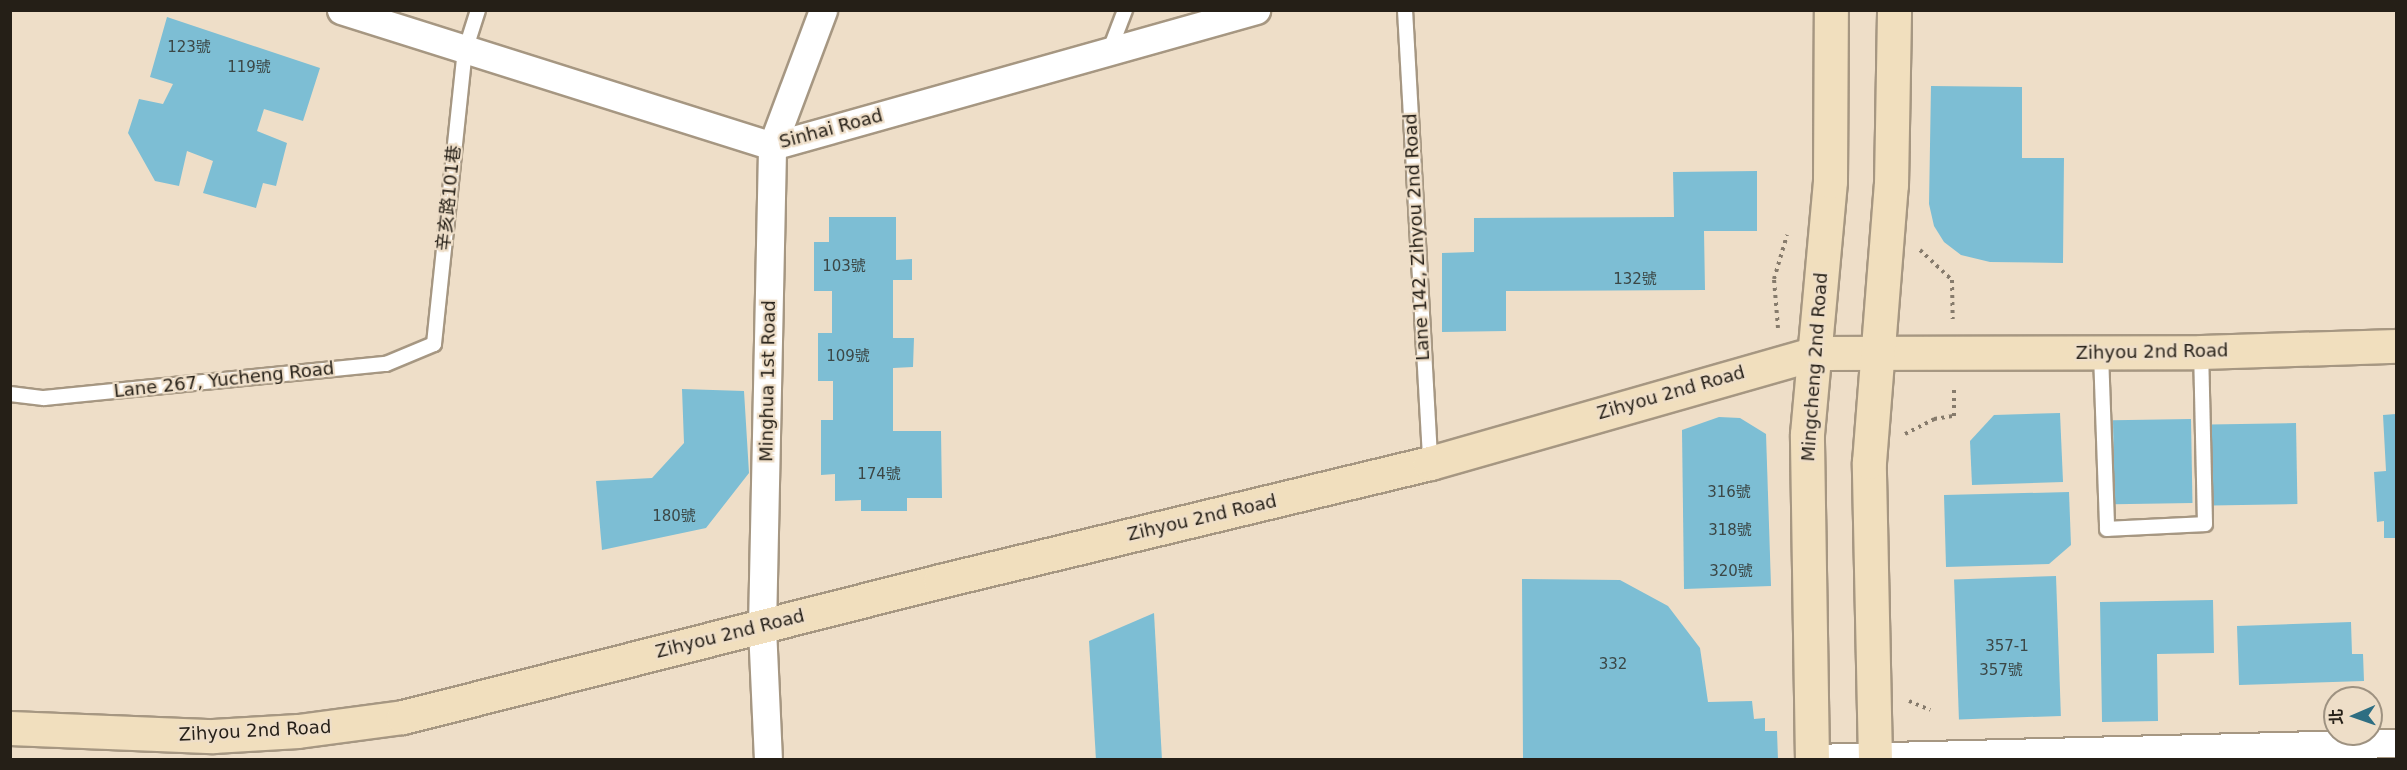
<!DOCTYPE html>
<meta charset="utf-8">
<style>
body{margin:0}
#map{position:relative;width:2407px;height:770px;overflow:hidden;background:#eedec8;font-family:"DejaVu Sans","Noto Sans TC",sans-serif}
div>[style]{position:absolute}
.building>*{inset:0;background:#7dbed4;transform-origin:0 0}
.path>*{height:4px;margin-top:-2px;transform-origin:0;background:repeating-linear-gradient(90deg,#867b6c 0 3px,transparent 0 7.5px)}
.roads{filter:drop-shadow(2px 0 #a69782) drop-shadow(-2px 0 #a69782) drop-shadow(0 2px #a69782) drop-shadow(0 -2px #a69782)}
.lane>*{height:14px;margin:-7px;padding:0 7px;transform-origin:7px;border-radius:7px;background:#fff}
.street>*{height:27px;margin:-13.5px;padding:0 13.5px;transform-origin:13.5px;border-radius:13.5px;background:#fff}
.secondary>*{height:33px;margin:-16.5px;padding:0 16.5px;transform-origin:16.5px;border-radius:16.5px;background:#f1dfbe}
span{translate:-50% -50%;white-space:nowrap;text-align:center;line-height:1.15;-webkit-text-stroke:4.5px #eedec8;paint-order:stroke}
.number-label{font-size:15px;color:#3b4746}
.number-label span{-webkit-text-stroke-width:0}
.street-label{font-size:18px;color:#251f17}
.frame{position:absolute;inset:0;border:12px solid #251f17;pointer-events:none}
.north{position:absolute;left:2323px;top:686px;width:60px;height:60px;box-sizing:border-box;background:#eedec8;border:2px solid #9e9281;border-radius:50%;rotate:268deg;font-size:16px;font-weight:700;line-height:24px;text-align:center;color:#251f17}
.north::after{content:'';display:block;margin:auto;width:21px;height:27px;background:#2e6e82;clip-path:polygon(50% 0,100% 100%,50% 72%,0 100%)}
</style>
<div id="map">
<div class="building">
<div style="clip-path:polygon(167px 17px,320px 68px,303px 121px,264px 109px,257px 131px,287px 143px,276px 186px,263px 183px,256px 208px,203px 193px,213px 161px,187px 151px,179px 186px,155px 181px,128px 133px,139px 99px,163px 104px,173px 84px,150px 77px)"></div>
<div style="clip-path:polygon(1931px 86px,2022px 87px,2022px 158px,2064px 158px,2063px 263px,1990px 262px,1961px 255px,1944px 242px,1934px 226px,1929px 204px)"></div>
<div style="clip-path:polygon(1757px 171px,1757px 231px,1704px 231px,1705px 290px,1506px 291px,1506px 331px,1442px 332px,1442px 253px,1474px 252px,1474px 218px,1674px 217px,1673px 172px)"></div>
<div style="clip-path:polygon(829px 217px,896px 217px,896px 260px,912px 259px,912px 280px,893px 280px,893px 338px,914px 338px,913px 367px,893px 368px,893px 431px,941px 431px,942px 498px,907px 498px,907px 511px,861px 511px,861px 500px,835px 501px,835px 474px,821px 475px,821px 420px,833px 420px,833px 381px,818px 381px,818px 333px,832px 333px,832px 291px,814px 291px,814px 242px,829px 242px)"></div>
<div style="clip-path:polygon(682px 389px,744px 391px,749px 473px,706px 528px,602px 550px,596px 481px,652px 478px,684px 443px)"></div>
<div style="clip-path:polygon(2060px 413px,2063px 482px,1972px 485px,1970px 441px,1994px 415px)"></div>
<div style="clip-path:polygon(2396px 414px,2396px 538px,2384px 538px,2384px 521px,2377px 522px,2374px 472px,2386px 471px,2383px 415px)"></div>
<div style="clip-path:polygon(1719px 417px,1740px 418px,1766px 434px,1771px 586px,1684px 589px,1682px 430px)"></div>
<div style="left:2191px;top:419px;width:84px;height:78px;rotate:89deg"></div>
<div style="left:2296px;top:423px;width:81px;height:86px;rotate:89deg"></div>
<div style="clip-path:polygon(2069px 492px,2071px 545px,2049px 564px,1946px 567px,1944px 495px)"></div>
<div style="left:2056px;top:576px;width:140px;height:102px;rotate:88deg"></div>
<div style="clip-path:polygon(1522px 579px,1620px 580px,1668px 606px,1700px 648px,1708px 702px,1752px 701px,1754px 719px,1765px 718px,1765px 731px,1777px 731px,1778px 760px,1523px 760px)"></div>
<div style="clip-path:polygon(2213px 600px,2214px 653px,2157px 654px,2158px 721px,2102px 722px,2100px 602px)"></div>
<div style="clip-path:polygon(1154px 613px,1162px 760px,1096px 760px,1089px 641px)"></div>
<div style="clip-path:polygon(2351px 622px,2352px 654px,2363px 654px,2364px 681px,2239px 685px,2237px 626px)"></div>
</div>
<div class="path">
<div style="left:1920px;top:250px;width:44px;rotate:43.2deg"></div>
<div style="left:1952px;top:280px;width:39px;rotate:89deg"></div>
<div style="left:1778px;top:328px;width:49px;rotate:-94.7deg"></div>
<div style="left:1774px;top:279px;width:46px;rotate:-73.5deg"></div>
<div style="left:1905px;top:434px;width:33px;rotate:-27deg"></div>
<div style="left:1934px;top:419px;width:20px;rotate:-9deg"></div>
<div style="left:1954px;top:416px;width:30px;rotate:-90deg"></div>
<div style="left:1909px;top:701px;width:23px;rotate:23deg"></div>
</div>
<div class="roads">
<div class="lane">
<div style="left:1405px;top:10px;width:454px;rotate:86.8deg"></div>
<div style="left:1109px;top:52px;width:45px;rotate:-69.1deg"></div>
<div style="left:2101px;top:353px;width:176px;rotate:88deg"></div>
<div style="left:2107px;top:529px;width:98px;rotate:-2.9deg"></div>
<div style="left:2205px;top:524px;width:172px;rotate:-91.3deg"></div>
<div style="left:10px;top:394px;width:34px;rotate:7deg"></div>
<div style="left:44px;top:398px;width:344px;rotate:-5.7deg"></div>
<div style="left:386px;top:364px;width:52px;rotate:-22.6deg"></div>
<div style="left:434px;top:344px;width:295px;rotate:-84deg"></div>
<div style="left:465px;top:51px;width:43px;rotate:-72.4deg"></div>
</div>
<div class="street">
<div style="left:341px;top:10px;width:452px;rotate:17.5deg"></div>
<div style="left:772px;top:146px;width:503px;rotate:-15.69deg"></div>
<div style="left:1812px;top:758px;width:584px;rotate:-1.47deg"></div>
<div style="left:768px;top:760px;width:133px;rotate:-92.6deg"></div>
<div style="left:762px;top:627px;width:481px;rotate:-88.8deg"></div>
<div style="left:772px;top:146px;width:145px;rotate:-69.4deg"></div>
</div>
<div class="secondary">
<div style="left:10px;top:728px;width:203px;rotate:2.3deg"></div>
<div style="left:213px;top:736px;width:85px;rotate:-3.4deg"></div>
<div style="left:298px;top:731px;width:106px;rotate:-7.6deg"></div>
<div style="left:403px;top:717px;width:554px;rotate:-14.21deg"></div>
<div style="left:940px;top:581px;width:504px;rotate:-13.54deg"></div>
<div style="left:1430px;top:463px;width:400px;rotate:-15.9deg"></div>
<div style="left:1815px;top:353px;width:386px;rotate:-0.1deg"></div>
<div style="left:2201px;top:352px;width:195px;rotate:-1.8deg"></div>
<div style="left:1812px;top:760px;width:326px;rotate:-90.9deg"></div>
<div style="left:1807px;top:434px;width:254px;rotate:-84.8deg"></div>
<div style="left:1830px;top:181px;width:171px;rotate:-89.7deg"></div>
<div style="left:1875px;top:760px;width:298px;rotate:-91.2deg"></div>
<div style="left:1869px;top:462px;width:278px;rotate:-85.5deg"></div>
<div style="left:1891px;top:185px;width:175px;rotate:-89deg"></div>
</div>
</div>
<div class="number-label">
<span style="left:189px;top:48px">123號</span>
<span style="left:249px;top:68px">119號</span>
<span style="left:844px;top:267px">103號</span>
<span style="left:1635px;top:280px">132號</span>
<span style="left:848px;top:357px">109號</span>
<span style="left:879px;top:475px">174號</span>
<span style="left:1729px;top:493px">316號</span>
<span style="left:674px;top:517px">180號</span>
<span style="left:1730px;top:531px">318號</span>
<span style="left:1731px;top:572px">320號</span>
<span style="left:2007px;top:647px">357-1</span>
<span style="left:1613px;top:665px">332</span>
<span style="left:2001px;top:671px">357號</span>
</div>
<div class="street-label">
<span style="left:831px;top:129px;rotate:-15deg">Sinhai Road</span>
<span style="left:449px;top:198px;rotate:-84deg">辛亥路101巷</span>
<span style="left:1417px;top:237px;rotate:-93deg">Lane 142, Zihyou 2nd Road</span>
<span style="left:2152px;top:352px;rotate:-1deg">Zihyou 2nd Road</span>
<span style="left:1815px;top:367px;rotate:-86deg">Mingcheng 2nd Road</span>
<span style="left:224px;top:380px;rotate:-6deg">Lane 267, Yucheng Road</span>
<span style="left:768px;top:381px;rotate:-89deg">Minghua 1st Road</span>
<span style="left:1671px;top:393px;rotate:-16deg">Zihyou 2nd Road</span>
<span style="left:1202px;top:518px;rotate:-13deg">Zihyou 2nd Road</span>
<span style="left:730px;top:634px;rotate:-14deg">Zihyou 2nd Road</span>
<span style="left:255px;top:731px;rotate:-3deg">Zihyou 2nd Road</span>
</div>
<div class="frame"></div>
<div class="north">北</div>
</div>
